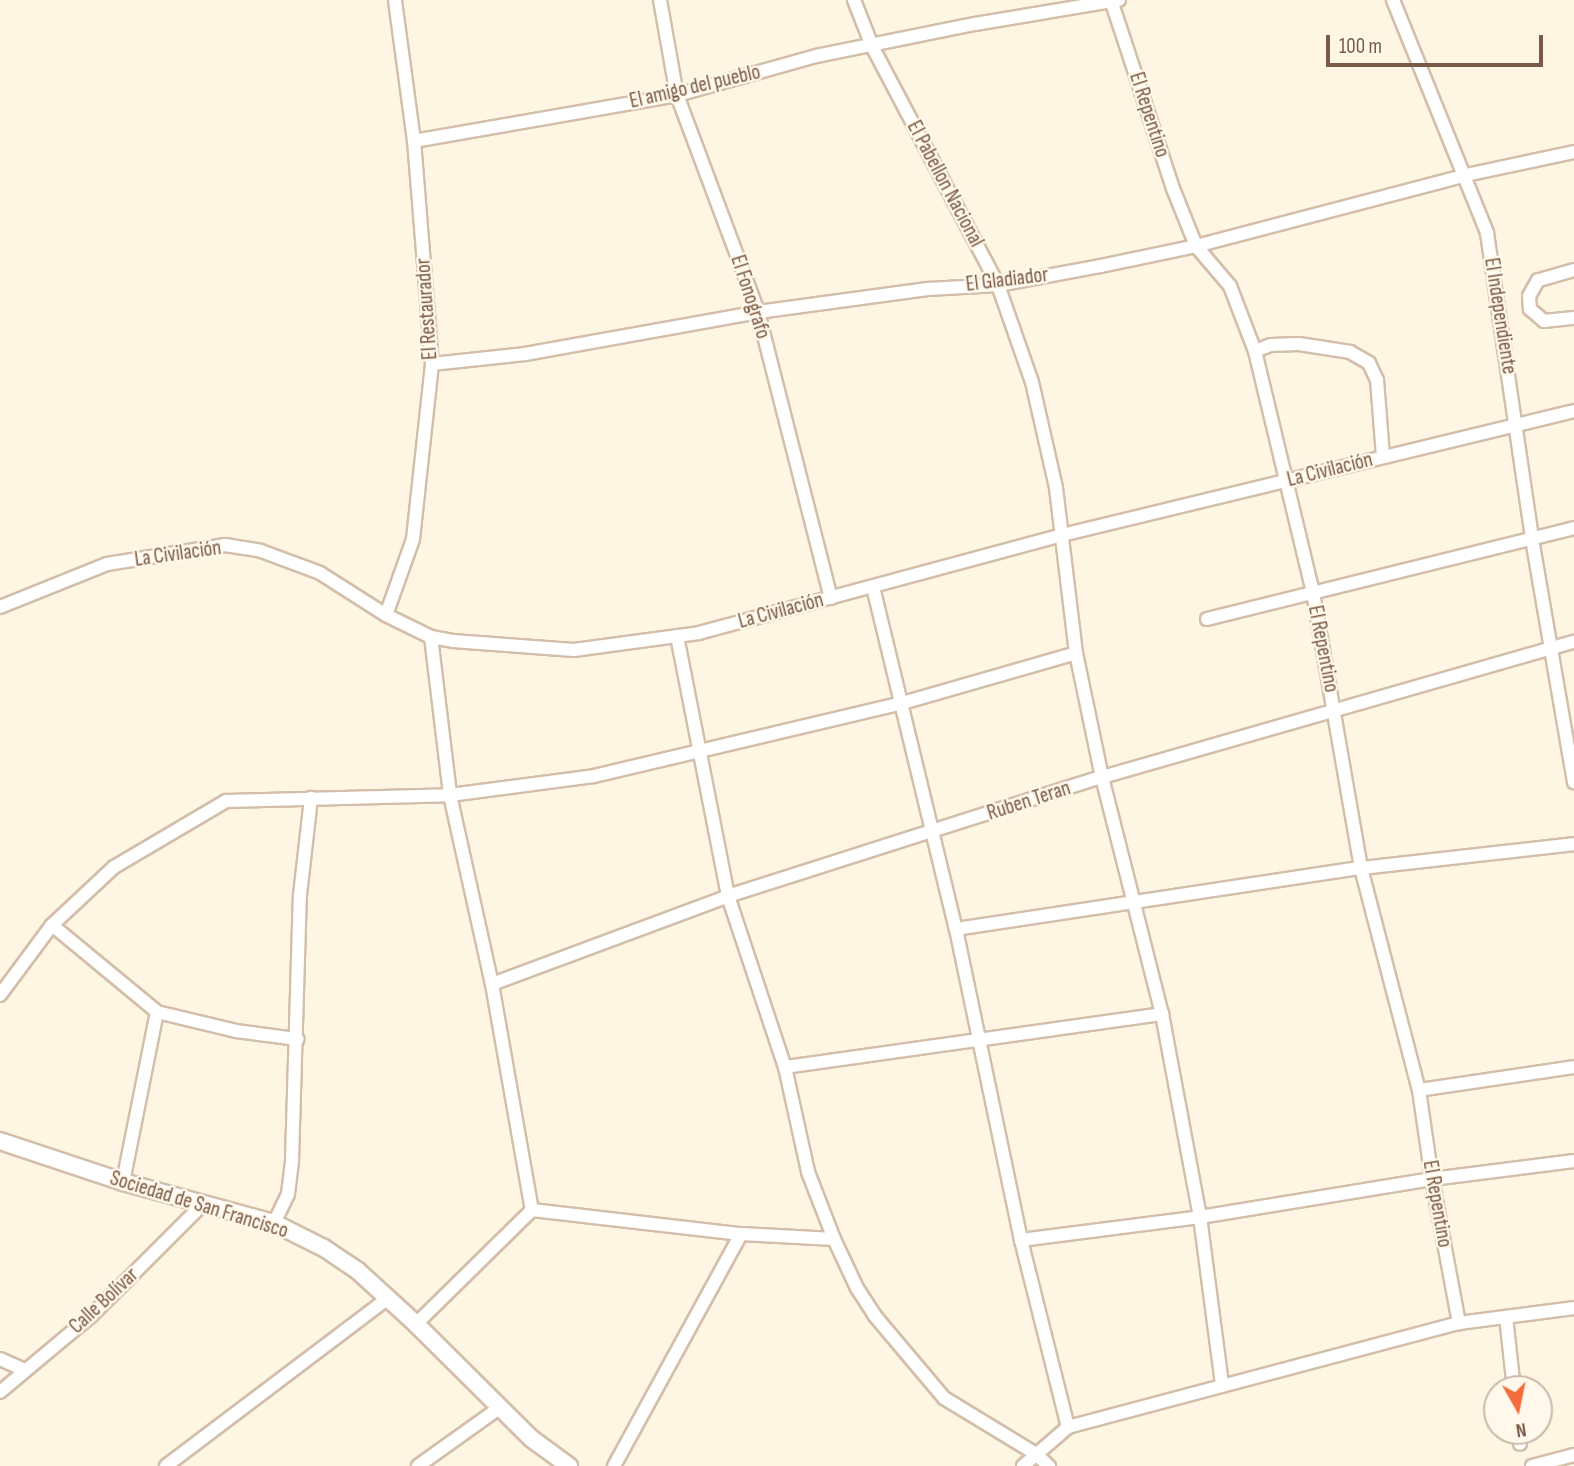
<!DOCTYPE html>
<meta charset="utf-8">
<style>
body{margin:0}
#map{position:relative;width:1574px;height:1466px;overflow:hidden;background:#fef5e2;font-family:"Sofia Sans Condensed",sans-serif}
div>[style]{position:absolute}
.roads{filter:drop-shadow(2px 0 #d3beaa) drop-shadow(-2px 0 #d3beaa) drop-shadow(0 2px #d3beaa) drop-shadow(0 -2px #d3beaa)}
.minor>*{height:12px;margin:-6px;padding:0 6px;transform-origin:6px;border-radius:6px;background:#fff}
.tertiary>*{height:16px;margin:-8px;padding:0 8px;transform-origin:8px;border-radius:8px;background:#fff}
span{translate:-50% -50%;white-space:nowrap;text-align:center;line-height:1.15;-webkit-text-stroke:5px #fff8eb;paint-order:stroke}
.street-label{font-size:21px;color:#795a46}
.north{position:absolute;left:1483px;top:1375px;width:70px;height:70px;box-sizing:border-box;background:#fff8eb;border:2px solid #c9b9a9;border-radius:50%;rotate:171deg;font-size:19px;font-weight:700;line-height:28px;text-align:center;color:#795a46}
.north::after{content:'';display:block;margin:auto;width:24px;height:32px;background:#f46c3b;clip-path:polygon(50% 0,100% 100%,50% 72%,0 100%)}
.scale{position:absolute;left:1326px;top:35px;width:217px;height:32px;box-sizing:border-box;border:4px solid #795a46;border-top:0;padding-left:9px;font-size:21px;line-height:24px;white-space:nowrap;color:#795a46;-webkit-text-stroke:5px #fff8eb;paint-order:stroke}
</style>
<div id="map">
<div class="roads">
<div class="minor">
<div style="left:660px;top:0;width:97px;rotate:79.9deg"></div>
<div style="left:677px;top:95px;width:232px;rotate:69.5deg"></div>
<div style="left:758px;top:312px;width:295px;rotate:75.7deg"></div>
<div style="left:854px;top:0;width:49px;rotate:68.6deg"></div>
<div style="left:872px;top:46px;width:270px;rotate:62.2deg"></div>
<div style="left:998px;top:285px;width:103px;rotate:70.7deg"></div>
<div style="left:1032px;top:382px;width:109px;rotate:77.2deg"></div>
<div style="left:1056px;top:488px;width:166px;rotate:83.1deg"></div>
<div style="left:1076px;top:653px;width:127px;rotate:78.2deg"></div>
<div style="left:1102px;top:777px;width:244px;rotate:75.8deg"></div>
<div style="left:1162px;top:1014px;width:207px;rotate:79.4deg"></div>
<div style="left:1200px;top:1217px;width:168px;rotate:82.5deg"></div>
<div style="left:1111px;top:0;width:196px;rotate:71.8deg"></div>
<div style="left:1172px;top:186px;width:65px;rotate:68.2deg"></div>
<div style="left:1196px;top:246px;width:52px;rotate:49.6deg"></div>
<div style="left:1230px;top:286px;width:70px;rotate:69deg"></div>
<div style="left:1255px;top:351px;width:249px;rotate:76.5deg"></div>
<div style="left:1313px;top:593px;width:279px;rotate:80.1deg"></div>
<div style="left:1361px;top:868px;width:229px;rotate:75.4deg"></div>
<div style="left:1419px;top:1090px;width:90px;rotate:81.7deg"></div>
<div style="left:1432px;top:1179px;width:147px;rotate:79.4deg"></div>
<div style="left:1393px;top:0;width:251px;rotate:68deg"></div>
<div style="left:1487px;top:233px;width:309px;rotate:81.6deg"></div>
<div style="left:1532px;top:539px;width:247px;rotate:80.2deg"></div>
<div style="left:414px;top:141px;width:267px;rotate:-9.9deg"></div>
<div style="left:677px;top:95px;width:144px;rotate:-15.7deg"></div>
<div style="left:816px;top:56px;width:162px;rotate:-11.4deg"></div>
<div style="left:975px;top:24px;width:146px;rotate:-9.5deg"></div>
<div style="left:1574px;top:270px;width:37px;rotate:164deg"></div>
<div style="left:1538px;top:280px;width:18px;rotate:119deg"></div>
<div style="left:1529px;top:296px;width:13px;rotate:86deg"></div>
<div style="left:1530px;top:309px;width:18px;rotate:41deg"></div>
<div style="left:1544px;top:321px;width:30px;rotate:-6deg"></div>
<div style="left:1255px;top:351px;width:17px;rotate:-21deg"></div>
<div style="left:1271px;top:345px;width:28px;rotate:-2deg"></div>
<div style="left:1299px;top:344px;width:52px;rotate:8.9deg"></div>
<div style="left:1350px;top:352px;width:22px;rotate:30deg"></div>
<div style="left:1369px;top:363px;width:19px;rotate:65deg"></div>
<div style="left:1377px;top:380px;width:76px;rotate:85.5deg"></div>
<div style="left:432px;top:364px;width:94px;rotate:-6.1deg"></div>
<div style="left:525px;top:354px;width:237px;rotate:-10.2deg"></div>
<div style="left:758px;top:312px;width:173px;rotate:-7.7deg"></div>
<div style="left:929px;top:289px;width:69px;rotate:-3.3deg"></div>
<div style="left:998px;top:285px;width:105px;rotate:-10.5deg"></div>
<div style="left:1101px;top:266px;width:97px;rotate:-11.9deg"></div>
<div style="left:1196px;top:246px;width:279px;rotate:-14.7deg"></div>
<div style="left:1466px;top:175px;width:110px;rotate:-12deg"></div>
<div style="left:873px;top:587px;width:352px;rotate:76.4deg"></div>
<div style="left:956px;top:929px;width:318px;rotate:78.2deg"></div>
<div style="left:1021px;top:1240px;width:193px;rotate:75.9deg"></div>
<div style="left:0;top:607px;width:115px;rotate:-21.9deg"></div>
<div style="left:107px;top:564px;width:120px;rotate:-9.1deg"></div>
<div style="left:225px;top:545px;width:36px;rotate:9deg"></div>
<div style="left:261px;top:551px;width:63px;rotate:20.4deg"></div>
<div style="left:320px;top:573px;width:78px;rotate:32.5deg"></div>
<div style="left:386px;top:615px;width:50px;rotate:26.1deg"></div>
<div style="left:431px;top:637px;width:22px;rotate:10deg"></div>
<div style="left:453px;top:641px;width:121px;rotate:4.3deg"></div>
<div style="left:574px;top:650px;width:126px;rotate:-7.7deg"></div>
<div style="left:699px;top:633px;width:376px;rotate:-15.1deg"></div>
<div style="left:1062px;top:535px;width:527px;rotate:-13.61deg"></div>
<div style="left:386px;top:615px;width:81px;rotate:-70.4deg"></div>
<div style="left:413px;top:539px;width:176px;rotate:-83.8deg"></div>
<div style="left:432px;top:364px;width:224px;rotate:-94.6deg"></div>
<div style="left:414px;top:141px;width:142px;rotate:-97.7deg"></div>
<div style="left:1207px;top:619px;width:378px;rotate:-13.9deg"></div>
<div style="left:677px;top:636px;width:265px;rotate:78.9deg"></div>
<div style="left:728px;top:896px;width:180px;rotate:71.6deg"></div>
<div style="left:785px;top:1067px;width:107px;rotate:77.6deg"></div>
<div style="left:808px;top:1172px;width:72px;rotate:68.8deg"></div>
<div style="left:834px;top:1239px;width:54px;rotate:64.9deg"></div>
<div style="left:857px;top:1288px;width:33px;rotate:57deg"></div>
<div style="left:875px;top:1316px;width:107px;rotate:49.9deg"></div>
<div style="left:944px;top:1398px;width:108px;rotate:31.3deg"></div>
<div style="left:1036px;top:1454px;width:18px;rotate:43deg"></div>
<div style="left:431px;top:637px;width:159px;rotate:83.1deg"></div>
<div style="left:450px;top:795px;width:194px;rotate:77.5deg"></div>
<div style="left:492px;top:984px;width:230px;rotate:80deg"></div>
<div style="left:52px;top:925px;width:136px;rotate:39.6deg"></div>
<div style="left:157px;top:1012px;width:81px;rotate:13.5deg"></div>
<div style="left:236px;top:1031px;width:62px;rotate:7.5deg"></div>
<div style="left:956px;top:929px;width:410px;rotate:-8.6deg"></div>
<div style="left:1361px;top:868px;width:214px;rotate:-6.4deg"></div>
<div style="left:492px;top:984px;width:252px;rotate:-20.4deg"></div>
<div style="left:728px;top:896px;width:392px;rotate:-17.7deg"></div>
<div style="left:1102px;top:777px;width:491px;rotate:-16deg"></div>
<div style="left:0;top:995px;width:87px;rotate:-53.4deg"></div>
<div style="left:52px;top:925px;width:85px;rotate:-43.1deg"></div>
<div style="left:114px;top:867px;width:130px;rotate:-30.5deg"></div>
<div style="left:226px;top:801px;width:224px;rotate:-1.5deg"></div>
<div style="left:450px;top:795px;width:145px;rotate:-7.5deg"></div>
<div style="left:594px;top:776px;width:317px;rotate:-13.3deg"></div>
<div style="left:902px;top:703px;width:181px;rotate:-16deg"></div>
<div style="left:785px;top:1067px;width:381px;rotate:-8deg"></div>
<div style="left:1419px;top:1090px;width:157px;rotate:-8.4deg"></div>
<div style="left:123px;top:1182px;width:173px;rotate:-78.7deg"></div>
<div style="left:274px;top:1223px;width:32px;rotate:-64deg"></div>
<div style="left:288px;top:1194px;width:34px;rotate:-83deg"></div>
<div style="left:292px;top:1160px;width:265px;rotate:-88.3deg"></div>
<div style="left:300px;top:895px;width:98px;rotate:-83.5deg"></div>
<div style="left:1021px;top:1240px;width:180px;rotate:-7.3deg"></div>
<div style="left:1200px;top:1217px;width:235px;rotate:-9.3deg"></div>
<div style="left:1432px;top:1179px;width:143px;rotate:-7.2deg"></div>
<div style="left:1506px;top:1317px;width:72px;rotate:83.7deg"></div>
<div style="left:416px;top:1324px;width:163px;rotate:-44.5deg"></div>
<div style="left:532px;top:1210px;width:210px;rotate:6.6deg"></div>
<div style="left:741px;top:1234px;width:93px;rotate:3.1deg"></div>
<div style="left:0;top:1359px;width:27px;rotate:24deg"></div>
<div style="left:0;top:1392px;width:119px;rotate:-39.9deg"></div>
<div style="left:91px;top:1316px;width:158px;rotate:-45deg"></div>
<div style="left:1518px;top:1431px;width:13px;rotate:81deg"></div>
<div style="left:166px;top:1466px;width:278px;rotate:-37.1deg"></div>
<div style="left:418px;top:1466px;width:100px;rotate:-35.6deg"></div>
<div style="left:614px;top:1466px;width:264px;rotate:-61.3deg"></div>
<div style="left:1023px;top:1466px;width:60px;rotate:-40.9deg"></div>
<div style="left:1068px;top:1427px;width:405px;rotate:-14.9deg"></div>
<div style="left:1459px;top:1323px;width:116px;rotate:-7.4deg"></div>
<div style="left:1532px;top:1466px;width:43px;rotate:-14.7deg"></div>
</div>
<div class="tertiary">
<div style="left:0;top:1141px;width:130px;rotate:18.4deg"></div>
<div style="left:123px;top:1182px;width:156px;rotate:15.2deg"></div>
<div style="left:274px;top:1223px;width:56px;rotate:26.6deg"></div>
<div style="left:324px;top:1248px;width:41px;rotate:34.1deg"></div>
<div style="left:358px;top:1271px;width:79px;rotate:42.4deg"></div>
<div style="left:416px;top:1324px;width:163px;rotate:44.8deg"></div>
<div style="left:532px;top:1439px;width:46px;rotate:36.1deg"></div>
</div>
</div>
<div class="street-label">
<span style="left:695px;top:87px;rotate:-13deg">El amigo del pueblo</span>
<span style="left:1149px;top:115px;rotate:72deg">El Repentino</span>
<span style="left:945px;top:184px;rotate:62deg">El Pabellon Nacional</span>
<span style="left:1007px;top:280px;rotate:-7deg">El Gladiador</span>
<span style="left:750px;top:297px;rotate:72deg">El Fonografo</span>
<span style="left:427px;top:309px;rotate:-94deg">El Restaurador</span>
<span style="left:1500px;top:316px;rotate:81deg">El Independiente</span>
<span style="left:1330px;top:470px;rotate:-14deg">La Civilación</span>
<span style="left:178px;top:554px;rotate:-8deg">La Civilación</span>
<span style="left:781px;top:611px;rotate:-15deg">La Civilación</span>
<span style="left:1323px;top:649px;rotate:79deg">El Repentino</span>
<span style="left:1029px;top:801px;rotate:-18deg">Ruben Teran</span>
<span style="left:1437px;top:1204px;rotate:80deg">El Repentino</span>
<span style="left:199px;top:1205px;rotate:17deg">Sociedad de San Francisco</span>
<span style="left:104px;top:1301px;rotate:-43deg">Calle Bolívar</span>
</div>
<div class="north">N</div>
<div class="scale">100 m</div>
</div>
